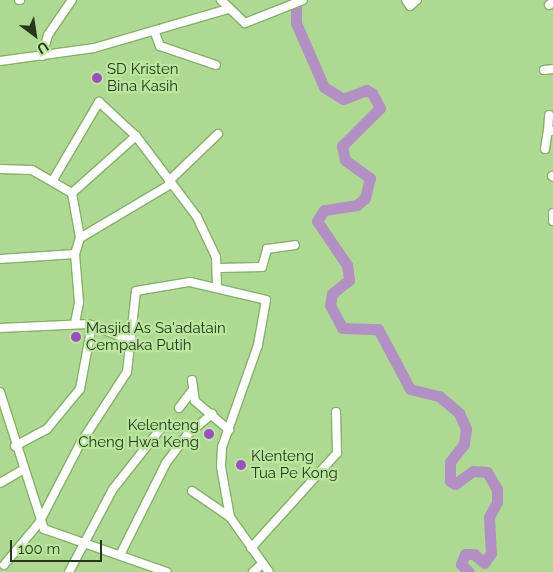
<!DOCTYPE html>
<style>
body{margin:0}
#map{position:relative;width:553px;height:572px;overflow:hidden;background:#aed992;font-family:Raleway,sans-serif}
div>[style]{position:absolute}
.river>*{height:11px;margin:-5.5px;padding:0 5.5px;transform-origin:5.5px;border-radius:5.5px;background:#b290c4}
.roads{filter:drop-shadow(1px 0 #86b06b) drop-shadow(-1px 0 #86b06b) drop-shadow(0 1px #86b06b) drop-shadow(0 -1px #86b06b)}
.minor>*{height:8px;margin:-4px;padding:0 4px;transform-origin:4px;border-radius:4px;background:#fff}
.dots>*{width:14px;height:14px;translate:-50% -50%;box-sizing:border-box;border:2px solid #bae69f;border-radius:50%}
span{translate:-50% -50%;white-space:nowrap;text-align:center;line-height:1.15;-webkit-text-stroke:4.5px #bae69f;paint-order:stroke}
.poi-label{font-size:15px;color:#26371b}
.left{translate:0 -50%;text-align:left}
.right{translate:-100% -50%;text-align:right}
.north{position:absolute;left:10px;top:10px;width:50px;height:50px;-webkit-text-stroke:4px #bae69f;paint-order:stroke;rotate:149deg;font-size:14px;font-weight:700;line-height:20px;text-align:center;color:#26371b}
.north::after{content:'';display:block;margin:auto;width:18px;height:22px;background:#26371b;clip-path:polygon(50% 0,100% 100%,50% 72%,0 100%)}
.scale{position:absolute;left:10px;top:540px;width:92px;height:22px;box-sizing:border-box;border:2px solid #26371b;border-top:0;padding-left:6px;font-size:15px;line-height:18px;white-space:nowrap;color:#26371b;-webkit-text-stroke:4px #bae69f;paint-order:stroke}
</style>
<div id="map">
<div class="river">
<div style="left:296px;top:0;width:23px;rotate:90deg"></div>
<div style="left:296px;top:23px;width:70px;rotate:66.4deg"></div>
<div style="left:324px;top:87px;width:22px;rotate:32deg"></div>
<div style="left:343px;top:99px;width:25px;rotate:-21deg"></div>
<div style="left:366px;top:90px;width:7px;rotate:27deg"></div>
<div style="left:372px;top:93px;width:17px;rotate:62deg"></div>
<div style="left:380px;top:108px;width:54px;rotate:135deg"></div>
<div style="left:342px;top:146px;width:14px;rotate:78deg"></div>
<div style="left:345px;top:160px;width:31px;rotate:36deg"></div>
<div style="left:370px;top:178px;width:21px;rotate:104deg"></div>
<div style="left:365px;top:198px;width:11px;rotate:139deg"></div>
<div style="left:357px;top:205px;width:33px;rotate:171deg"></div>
<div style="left:324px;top:210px;width:13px;rotate:122deg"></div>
<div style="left:317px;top:221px;width:53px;rotate:55.7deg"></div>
<div style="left:347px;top:265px;width:15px;rotate:82deg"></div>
<div style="left:349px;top:280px;width:22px;rotate:141deg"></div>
<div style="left:332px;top:294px;width:11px;rotate:100deg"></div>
<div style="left:330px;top:305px;width:26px;rotate:62deg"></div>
<div style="left:342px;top:328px;width:36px;rotate:2deg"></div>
<div style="left:378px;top:329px;width:68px;rotate:61.9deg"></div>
<div style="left:410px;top:389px;width:30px;rotate:14deg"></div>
<div style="left:439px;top:396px;width:26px;rotate:40deg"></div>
<div style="left:459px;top:413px;width:17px;rotate:66deg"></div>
<div style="left:466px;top:429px;width:15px;rotate:98deg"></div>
<div style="left:464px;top:444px;width:23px;rotate:128deg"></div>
<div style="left:450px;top:462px;width:19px;rotate:90deg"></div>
<div style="left:450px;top:481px;width:6px;rotate:31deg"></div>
<div style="left:455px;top:484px;width:22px;rotate:-36deg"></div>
<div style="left:473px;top:471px;width:14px;rotate:4deg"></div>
<div style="left:487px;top:472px;width:20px;rotate:60deg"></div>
<div style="left:497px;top:489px;width:13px;rotate:90deg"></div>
<div style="left:497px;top:502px;width:17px;rotate:118deg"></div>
<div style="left:489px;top:517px;width:36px;rotate:87deg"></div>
<div style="left:491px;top:553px;width:12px;rotate:125deg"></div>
<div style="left:484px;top:563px;width:13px;rotate:-138deg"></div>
<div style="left:474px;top:554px;width:9px;rotate:180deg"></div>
<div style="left:465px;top:554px;width:11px;rotate:112deg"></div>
<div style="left:461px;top:564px;width:11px;rotate:45deg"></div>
</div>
<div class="roads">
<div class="minor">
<div style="left:19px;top:0;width:1px"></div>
<div style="left:221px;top:0;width:33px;rotate:44deg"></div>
<div style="left:245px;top:23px;width:62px;rotate:-21.6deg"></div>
<div style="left:406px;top:0;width:7px;rotate:56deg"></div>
<div style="left:410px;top:6px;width:9px;rotate:-41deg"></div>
<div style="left:549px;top:5px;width:5px;rotate:-37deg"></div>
<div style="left:155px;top:33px;width:14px;rotate:69deg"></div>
<div style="left:160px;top:46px;width:59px;rotate:18.7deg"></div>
<div style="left:42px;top:56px;width:22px;rotate:-74deg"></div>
<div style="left:48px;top:35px;width:42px;rotate:-55.6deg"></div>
<div style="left:0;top:61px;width:95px;rotate:-7.9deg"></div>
<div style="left:94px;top:48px;width:140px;rotate:-16.2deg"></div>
<div style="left:544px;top:70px;width:9px;rotate:-6deg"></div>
<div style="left:548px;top:131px;width:16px;rotate:-86deg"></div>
<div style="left:545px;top:149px;width:18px;rotate:-81deg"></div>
<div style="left:548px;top:131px;width:5px"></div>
<div style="left:0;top:169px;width:32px;rotate:2deg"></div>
<div style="left:32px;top:170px;width:46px;rotate:29.9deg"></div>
<div style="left:72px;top:193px;width:86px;rotate:-41.7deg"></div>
<div style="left:136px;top:136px;width:101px;rotate:53deg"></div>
<div style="left:197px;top:217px;width:44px;rotate:64.6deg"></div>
<div style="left:216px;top:257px;width:30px;rotate:88deg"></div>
<div style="left:552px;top:176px;width:1px;rotate:45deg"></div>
<div style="left:53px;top:180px;width:91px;rotate:-59.5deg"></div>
<div style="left:99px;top:102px;width:50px;rotate:42.6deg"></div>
<div style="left:169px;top:181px;width:68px;rotate:-43.8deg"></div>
<div style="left:72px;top:193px;width:46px;rotate:79.9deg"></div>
<div style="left:553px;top:213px;width:8px;rotate:90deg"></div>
<div style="left:0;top:259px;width:75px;rotate:-3.8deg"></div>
<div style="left:219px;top:268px;width:43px;rotate:-1.3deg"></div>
<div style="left:262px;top:267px;width:19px;rotate:-74deg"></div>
<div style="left:267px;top:249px;width:28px;rotate:-8deg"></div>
<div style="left:75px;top:323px;width:21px;rotate:-79deg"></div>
<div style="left:79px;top:302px;width:48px;rotate:-94.8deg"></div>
<div style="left:75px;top:254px;width:17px;rotate:-73deg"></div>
<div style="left:80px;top:238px;width:106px;rotate:-30.7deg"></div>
<div style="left:0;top:328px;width:88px;rotate:-2.6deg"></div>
<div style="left:88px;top:324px;width:48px;rotate:20.7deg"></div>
<div style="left:192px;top:380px;width:21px;rotate:82deg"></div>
<div style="left:195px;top:401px;width:45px;rotate:40.5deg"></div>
<div style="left:0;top:392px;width:144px;rotate:72.2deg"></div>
<div style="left:44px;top:529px;width:130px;rotate:19.3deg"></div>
<div style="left:179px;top:408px;width:20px;rotate:-53deg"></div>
<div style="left:15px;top:446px;width:36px;rotate:-28deg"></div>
<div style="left:47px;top:429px;width:52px;rotate:-50.5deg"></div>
<div style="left:80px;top:389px;width:65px;rotate:-79.4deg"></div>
<div style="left:0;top:483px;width:28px;rotate:-30deg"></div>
<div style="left:192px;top:491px;width:46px;rotate:34.4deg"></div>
<div style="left:251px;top:548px;width:128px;rotate:-47.8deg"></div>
<div style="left:337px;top:453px;width:41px;rotate:-91.4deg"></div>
<div style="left:120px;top:555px;width:103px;rotate:-63.4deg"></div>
<div style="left:166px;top:463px;width:35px;rotate:-53deg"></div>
<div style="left:187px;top:435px;width:33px;rotate:-40deg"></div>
<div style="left:4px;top:565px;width:55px;rotate:-50.2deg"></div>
<div style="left:39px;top:523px;width:89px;rotate:-62.6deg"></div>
<div style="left:80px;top:444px;width:86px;rotate:-56.9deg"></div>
<div style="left:127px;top:372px;width:81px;rotate:-83.7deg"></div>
<div style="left:136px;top:291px;width:55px;rotate:-9.5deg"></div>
<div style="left:190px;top:282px;width:78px;rotate:13.3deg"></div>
<div style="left:266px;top:300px;width:46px;rotate:100.1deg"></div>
<div style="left:258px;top:345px;width:108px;rotate:109.4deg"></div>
<div style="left:222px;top:447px;width:20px;rotate:93deg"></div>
<div style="left:221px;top:467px;width:51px;rotate:79.8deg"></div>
<div style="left:230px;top:517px;width:67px;rotate:54.7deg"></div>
<div style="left:69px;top:572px;width:94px;rotate:-62.1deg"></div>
<div style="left:113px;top:489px;width:79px;rotate:-51.7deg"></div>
<div style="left:253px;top:572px;width:12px;rotate:-42deg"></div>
</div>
</div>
<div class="dots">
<div style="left:97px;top:78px;background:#9c4fc0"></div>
<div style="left:76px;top:337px;background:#9c4fc0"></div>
<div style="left:209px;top:434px;background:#9c4fc0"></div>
<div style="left:241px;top:465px;background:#9c4fc0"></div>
</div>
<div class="poi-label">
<span class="left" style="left:107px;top:78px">SD Kristen<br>Bina Kasih</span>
<span class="left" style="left:86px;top:337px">Masjid As Sa'adatain<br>Cempaka Putih</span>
<span class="right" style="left:199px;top:434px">Kelenteng<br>Cheng Hwa Keng</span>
<span class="left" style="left:251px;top:465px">Klenteng<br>Tua Pe Kong</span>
</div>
<div class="north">U</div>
<div class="scale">100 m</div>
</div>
